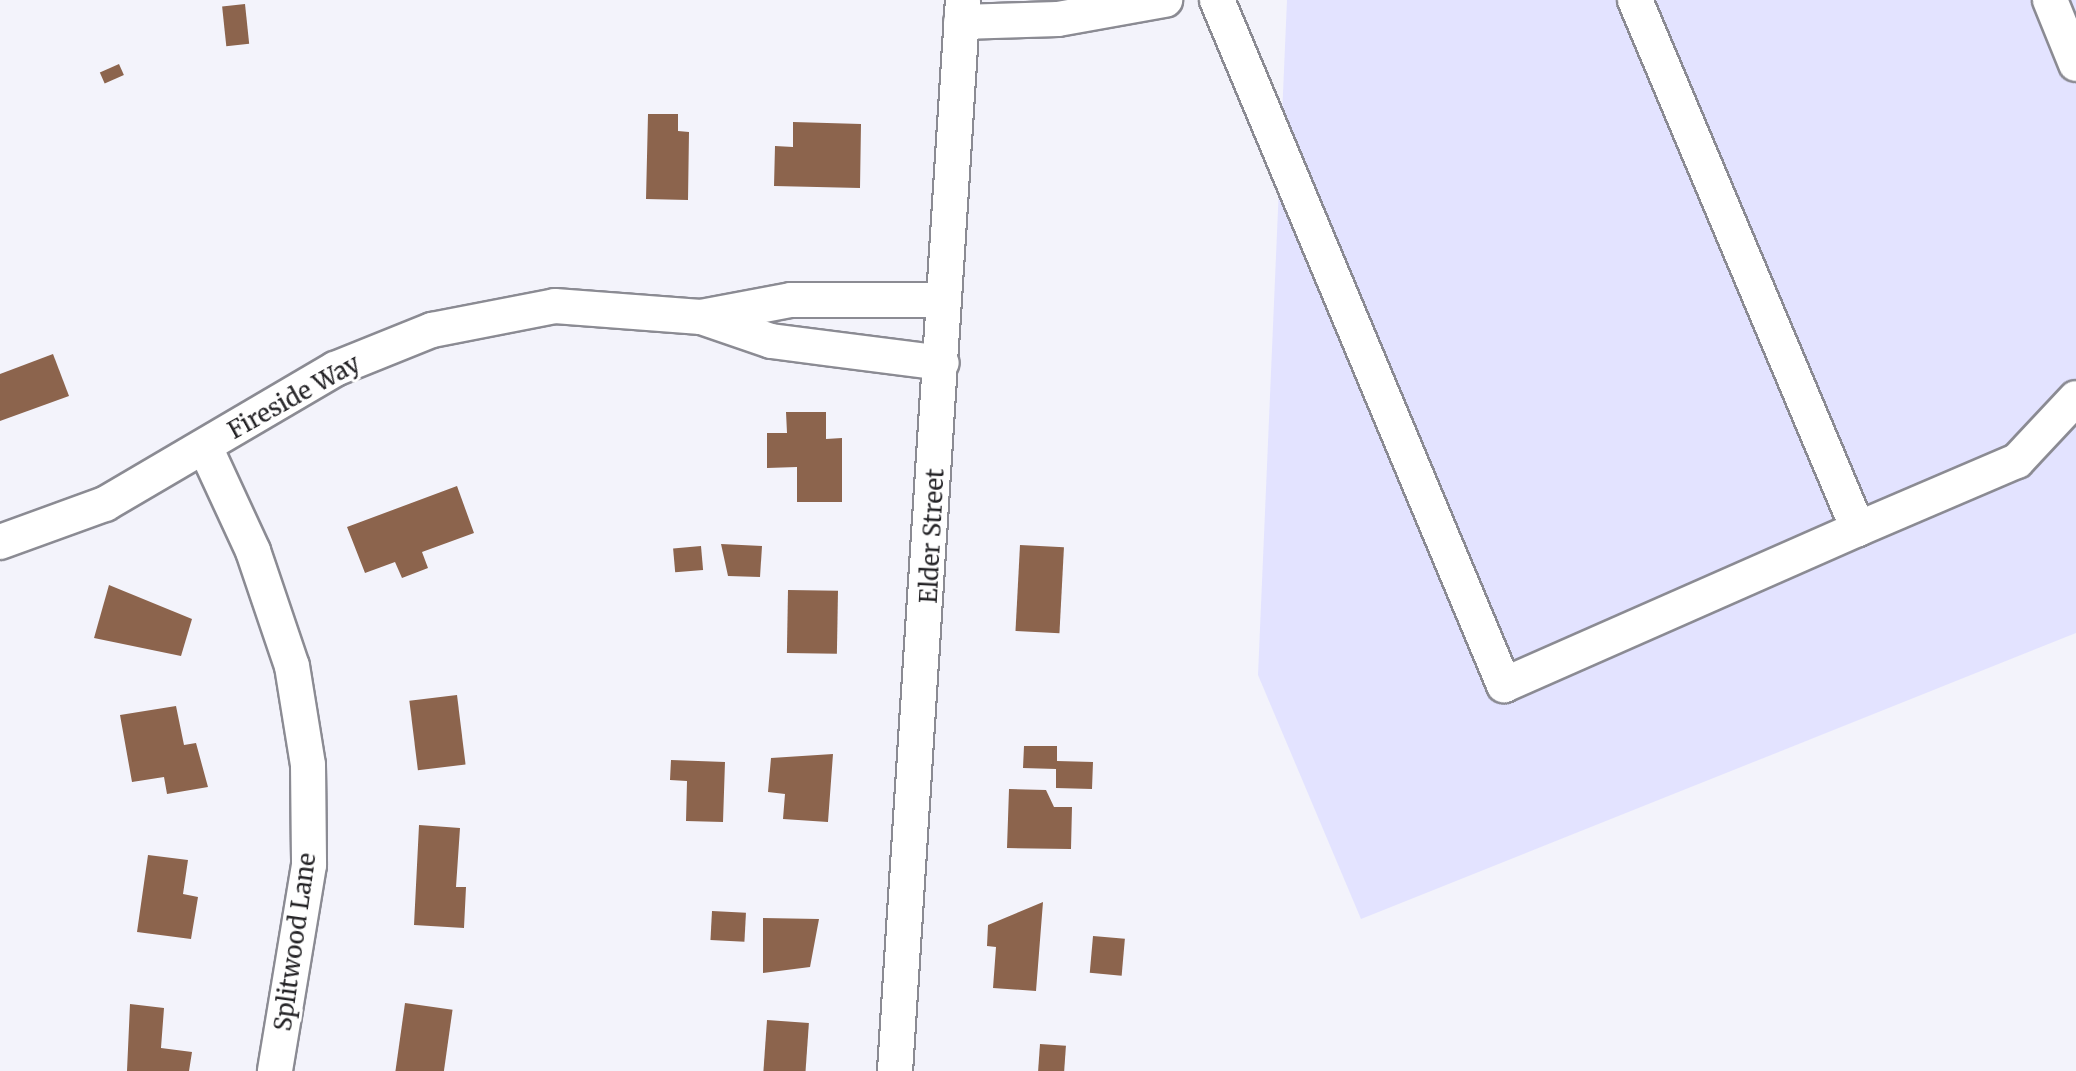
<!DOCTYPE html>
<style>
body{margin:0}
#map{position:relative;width:2076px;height:1071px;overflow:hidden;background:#f3f3fb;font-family:Merriweather,serif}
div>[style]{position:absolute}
.green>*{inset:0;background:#e3e3ff}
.building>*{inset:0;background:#8c644d;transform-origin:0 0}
.roads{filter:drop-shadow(2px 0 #8b8b93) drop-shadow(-2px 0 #8b8b93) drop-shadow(0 2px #8b8b93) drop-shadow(0 -2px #8b8b93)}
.minor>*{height:34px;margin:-17px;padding:0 17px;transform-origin:17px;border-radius:17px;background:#fff}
span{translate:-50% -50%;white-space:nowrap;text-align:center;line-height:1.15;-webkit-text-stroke:6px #fff;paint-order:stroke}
.street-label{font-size:24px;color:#232225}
</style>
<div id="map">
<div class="green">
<div style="clip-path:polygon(1287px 0,2076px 0,2076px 633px,1361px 919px,1258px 675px)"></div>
</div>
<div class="building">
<div style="left:245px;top:4px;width:40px;height:23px;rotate:84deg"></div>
<div style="left:119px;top:64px;width:12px;height:21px;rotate:66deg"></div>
<div style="clip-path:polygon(648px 114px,678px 114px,678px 131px,689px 132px,688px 200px,646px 199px)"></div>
<div style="clip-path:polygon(793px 122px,861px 124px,860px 188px,774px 186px,775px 146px,793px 147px)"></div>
<div style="clip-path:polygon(53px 354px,69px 396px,0 421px,0 374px)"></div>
<div style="clip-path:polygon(786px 412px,826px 412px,826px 439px,842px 438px,842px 502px,797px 502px,797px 467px,767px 468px,767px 433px,787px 433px)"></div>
<div style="clip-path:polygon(457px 486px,474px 533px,422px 552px,428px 568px,402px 578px,395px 562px,365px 573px,347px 527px)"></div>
<div style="clip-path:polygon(721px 544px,762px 546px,760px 577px,728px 576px)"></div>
<div style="left:1020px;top:545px;width:44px;height:86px;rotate:3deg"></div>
<div style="left:701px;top:546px;width:24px;height:28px;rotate:85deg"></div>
<div style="clip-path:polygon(109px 585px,192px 619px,181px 656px,94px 638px)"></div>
<div style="left:788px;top:590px;width:50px;height:63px;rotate:1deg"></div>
<div style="left:457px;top:695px;width:70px;height:48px;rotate:83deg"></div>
<div style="clip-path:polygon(176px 706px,184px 745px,196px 743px,208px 787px,167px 794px,164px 777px,132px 782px,120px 715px)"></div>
<div style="clip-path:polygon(1024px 746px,1057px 746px,1057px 761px,1093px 762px,1092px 789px,1056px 788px,1056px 769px,1023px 768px)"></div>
<div style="clip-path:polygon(833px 754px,828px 822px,783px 819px,785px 794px,768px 792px,771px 758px)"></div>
<div style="clip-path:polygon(671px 760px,725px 762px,723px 822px,686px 821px,687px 781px,670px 780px)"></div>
<div style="clip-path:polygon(1009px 789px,1046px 790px,1054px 807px,1072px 807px,1071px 849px,1007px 848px)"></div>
<div style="clip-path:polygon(419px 825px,460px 828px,456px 887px,466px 887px,464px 928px,414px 925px)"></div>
<div style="clip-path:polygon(148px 855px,188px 860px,183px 894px,198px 897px,191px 939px,137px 932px)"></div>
<div style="clip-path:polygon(1043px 902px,1036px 991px,993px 988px,996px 947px,987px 946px,988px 925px)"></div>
<div style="left:712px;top:911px;width:34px;height:29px;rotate:3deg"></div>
<div style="clip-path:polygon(763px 918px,819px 919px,810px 967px,763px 973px)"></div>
<div style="left:1093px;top:936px;width:32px;height:37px;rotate:5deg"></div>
<div style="left:405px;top:1003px;width:48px;height:69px;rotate:8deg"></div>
<div style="clip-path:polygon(130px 1004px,164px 1008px,161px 1048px,192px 1052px,189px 1071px,127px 1071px)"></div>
<div style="left:767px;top:1020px;width:42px;height:51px;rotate:4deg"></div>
<div style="left:1040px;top:1044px;width:26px;height:27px;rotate:4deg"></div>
</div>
<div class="roads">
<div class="minor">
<div style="left:1217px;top:0;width:743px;rotate:67.27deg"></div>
<div style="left:1504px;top:685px;width:387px;rotate:-23.8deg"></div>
<div style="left:1858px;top:529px;width:574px;rotate:-112.86deg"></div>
<div style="left:2050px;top:0;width:69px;rotate:67.9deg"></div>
<div style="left:961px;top:22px;width:97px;rotate:-1.8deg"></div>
<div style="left:1058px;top:19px;width:109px;rotate:-10.1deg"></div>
<div style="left:701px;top:317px;width:92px;rotate:-10.7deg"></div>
<div style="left:791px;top:300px;width:153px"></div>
<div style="left:205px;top:447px;width:115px;rotate:65.2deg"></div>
<div style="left:253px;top:551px;width:121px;rotate:71.3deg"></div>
<div style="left:292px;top:666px;width:100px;rotate:80.8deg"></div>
<div style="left:308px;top:765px;width:100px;rotate:89.4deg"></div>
<div style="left:309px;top:865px;width:209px;rotate:99.4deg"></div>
<div style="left:1858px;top:529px;width:173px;rotate:-23.2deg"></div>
<div style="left:2017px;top:461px;width:86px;rotate:-46.9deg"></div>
<div style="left:0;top:542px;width:112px;rotate:-19.9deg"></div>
<div style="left:105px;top:504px;width:267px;rotate:-30.4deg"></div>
<div style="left:335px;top:369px;width:105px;rotate:-21.9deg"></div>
<div style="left:432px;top:330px;width:125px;rotate:-11deg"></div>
<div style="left:555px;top:306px;width:146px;rotate:4.3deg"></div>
<div style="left:701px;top:317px;width:74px;rotate:18.9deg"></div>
<div style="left:771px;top:341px;width:172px;rotate:7.3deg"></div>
<div style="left:895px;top:1071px;width:1073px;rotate:-86.37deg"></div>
</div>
</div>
<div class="street-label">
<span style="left:294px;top:397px;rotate:-29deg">Fireside Way</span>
<span style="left:932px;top:536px;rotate:-87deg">Elder Street</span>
<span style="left:295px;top:942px;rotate:-82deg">Splitwood Lane</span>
</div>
</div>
